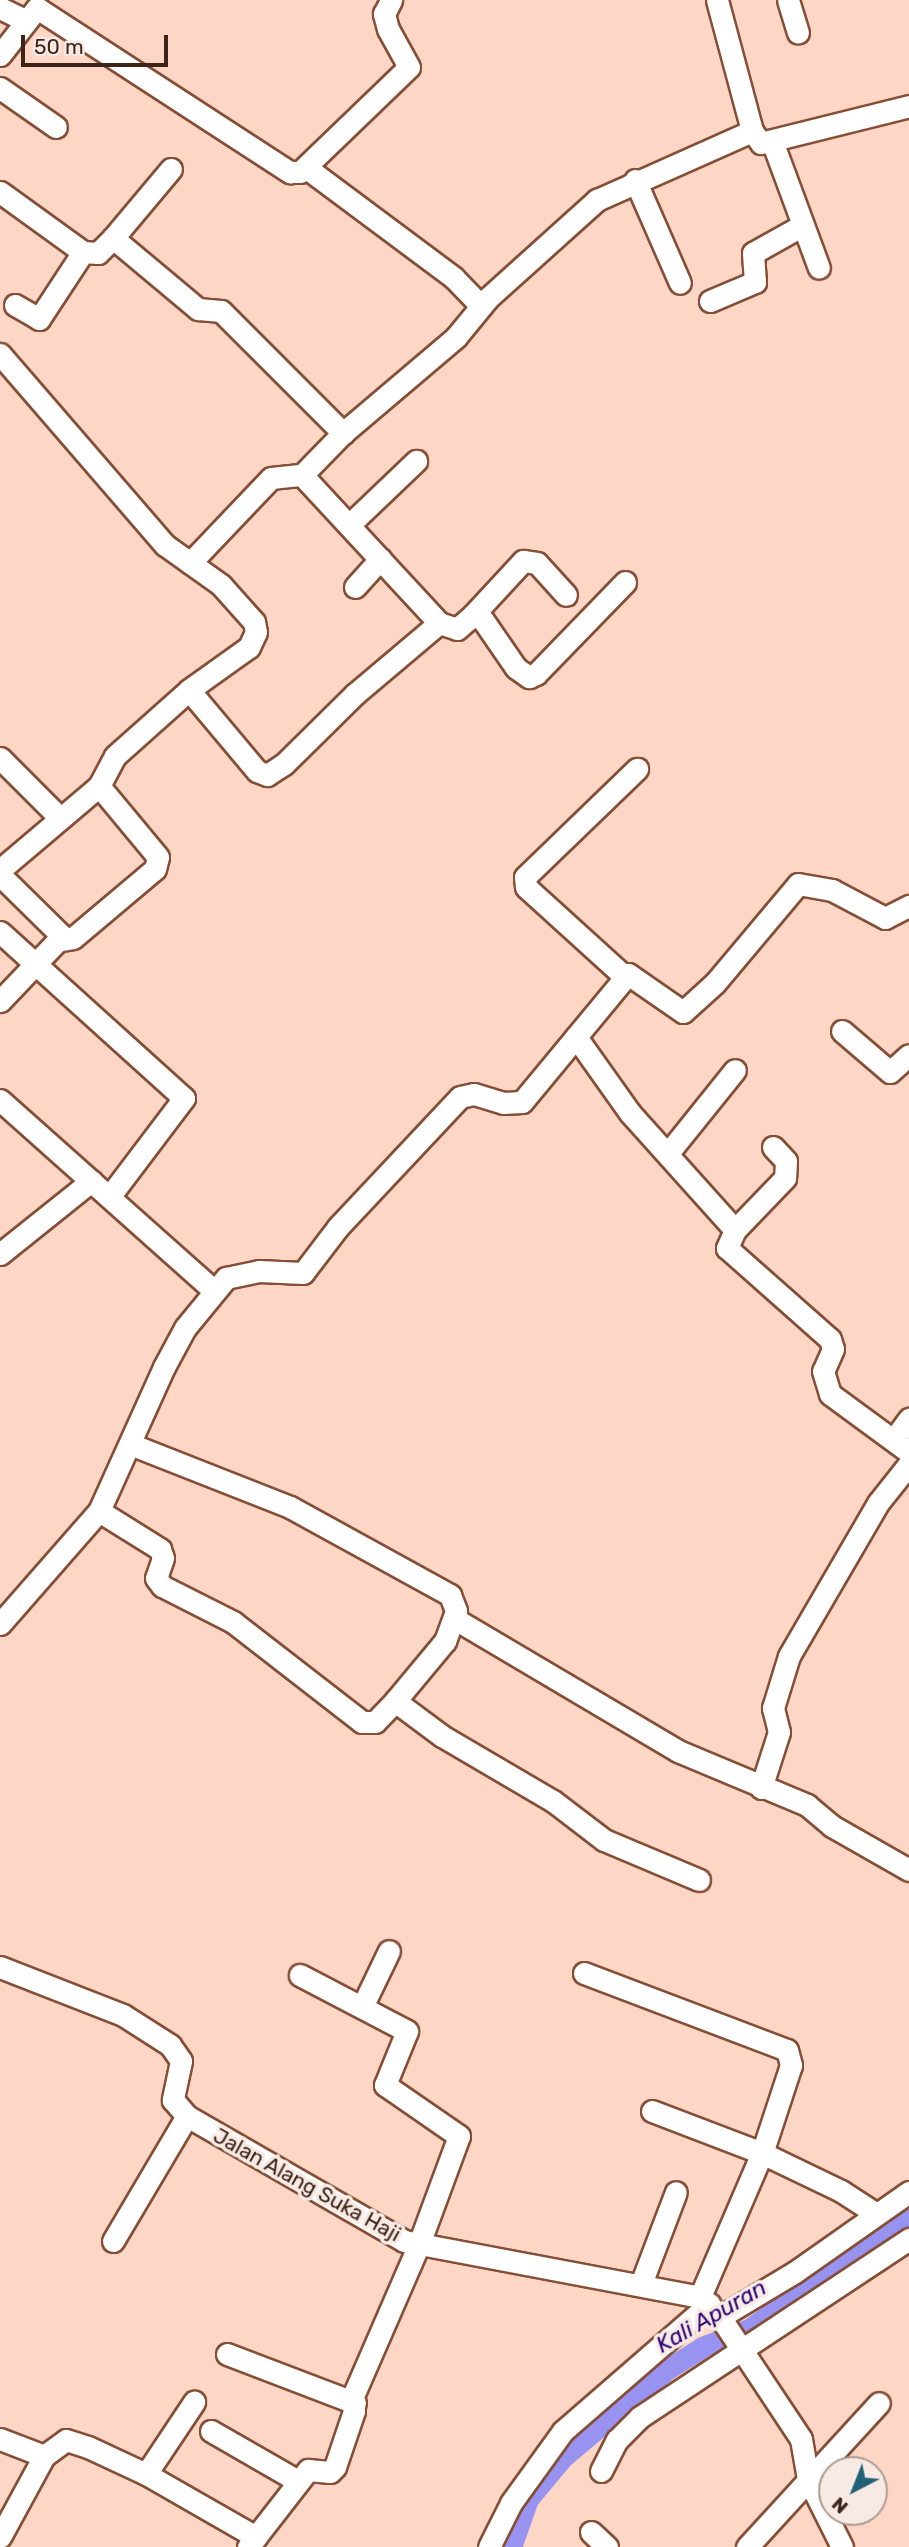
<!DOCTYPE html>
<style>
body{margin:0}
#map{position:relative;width:909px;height:2547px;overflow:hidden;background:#fdd6c5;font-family:Rubik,sans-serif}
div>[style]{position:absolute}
.canal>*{height:21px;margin:-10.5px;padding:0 10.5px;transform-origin:10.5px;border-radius:10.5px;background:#9892f1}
.roads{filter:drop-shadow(2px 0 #854e35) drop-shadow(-2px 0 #854e35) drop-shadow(0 2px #854e35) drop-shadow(0 -2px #854e35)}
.minor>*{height:21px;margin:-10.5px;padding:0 10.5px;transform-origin:10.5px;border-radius:10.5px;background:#fff}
span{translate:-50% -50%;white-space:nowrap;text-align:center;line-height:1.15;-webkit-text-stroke:7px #f7eae4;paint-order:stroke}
.street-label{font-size:21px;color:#3c2419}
.water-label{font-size:23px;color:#2d047a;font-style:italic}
.north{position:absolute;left:818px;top:2456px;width:70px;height:70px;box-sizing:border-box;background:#f7eae4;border:2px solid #ac9b93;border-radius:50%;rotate:222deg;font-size:19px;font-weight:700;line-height:28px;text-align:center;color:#3c2419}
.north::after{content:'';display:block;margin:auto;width:24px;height:32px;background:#236177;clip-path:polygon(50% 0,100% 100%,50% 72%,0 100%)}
.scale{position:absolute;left:21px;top:35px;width:147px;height:32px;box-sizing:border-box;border:4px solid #3c2419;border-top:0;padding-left:9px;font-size:21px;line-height:24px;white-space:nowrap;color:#3c2419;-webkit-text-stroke:5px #f7eae4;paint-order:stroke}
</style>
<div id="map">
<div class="canal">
<div style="left:511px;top:2547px;width:51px;rotate:-70.5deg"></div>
<div style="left:528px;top:2499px;width:53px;rotate:-50.3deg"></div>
<div style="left:562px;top:2458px;width:140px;rotate:-40.1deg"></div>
<div style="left:669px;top:2368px;width:39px;rotate:-32deg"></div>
<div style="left:702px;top:2347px;width:50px;rotate:-21deg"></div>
<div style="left:749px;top:2329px;width:196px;rotate:-35.2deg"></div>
</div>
<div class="roads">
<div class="minor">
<div style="left:717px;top:0;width:136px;rotate:75deg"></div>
<div style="left:752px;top:131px;width:15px;rotate:53deg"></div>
<div style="left:761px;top:143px;width:153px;rotate:-14deg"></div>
<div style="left:788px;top:0;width:34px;rotate:73deg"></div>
<div style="left:0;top:8px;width:28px;rotate:26deg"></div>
<div style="left:0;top:55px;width:60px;rotate:-51.8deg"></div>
<div style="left:37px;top:8px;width:302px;rotate:33deg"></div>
<div style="left:290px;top:172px;width:10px"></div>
<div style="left:300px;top:172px;width:151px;rotate:-43.9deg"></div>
<div style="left:409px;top:67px;width:43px;rotate:-118.9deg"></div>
<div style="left:388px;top:29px;width:16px;rotate:-105deg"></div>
<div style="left:384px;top:14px;width:16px;rotate:-63deg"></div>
<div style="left:0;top:88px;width:68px;rotate:34.9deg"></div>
<div style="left:772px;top:141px;width:135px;rotate:69.7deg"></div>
<div style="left:308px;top:169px;width:182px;rotate:36.7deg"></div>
<div style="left:454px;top:278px;width:39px;rotate:46deg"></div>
<div style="left:635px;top:180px;width:112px;rotate:66.4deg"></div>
<div style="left:0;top:192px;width:102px;rotate:35.9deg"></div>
<div style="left:83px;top:252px;width:15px;rotate:4deg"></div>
<div style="left:98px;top:253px;width:21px;rotate:-45deg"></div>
<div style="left:113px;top:238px;width:111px;rotate:39.9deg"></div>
<div style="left:198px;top:309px;width:23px;rotate:5deg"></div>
<div style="left:221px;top:311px;width:173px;rotate:45deg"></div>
<div style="left:113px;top:238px;width:90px;rotate:-50deg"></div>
<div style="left:710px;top:301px;width:49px;rotate:-22.9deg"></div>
<div style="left:755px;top:282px;width:29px;rotate:-94deg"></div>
<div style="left:753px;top:253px;width:57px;rotate:-29.2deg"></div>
<div style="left:15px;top:305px;width:28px;rotate:30deg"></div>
<div style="left:39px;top:319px;width:80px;rotate:-56.7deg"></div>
<div style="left:0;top:354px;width:252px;rotate:49.2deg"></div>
<div style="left:165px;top:545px;width:69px;rotate:35.5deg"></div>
<div style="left:221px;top:585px;width:50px;rotate:48.3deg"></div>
<div style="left:254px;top:622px;width:10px;rotate:79deg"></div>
<div style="left:256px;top:632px;width:17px;rotate:115deg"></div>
<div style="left:249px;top:647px;width:74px;rotate:144.4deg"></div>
<div style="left:189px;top:690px;width:99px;rotate:138.3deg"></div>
<div style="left:115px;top:756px;width:34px;rotate:118deg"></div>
<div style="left:99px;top:786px;width:130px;rotate:139.7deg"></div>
<div style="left:302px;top:475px;width:59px;rotate:-45.7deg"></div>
<div style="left:343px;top:433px;width:148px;rotate:-40.3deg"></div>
<div style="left:456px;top:337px;width:50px;rotate:-50.6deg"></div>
<div style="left:488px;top:298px;width:147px;rotate:-42deg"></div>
<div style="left:597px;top:200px;width:170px;rotate:-24deg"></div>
<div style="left:349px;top:525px;width:93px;rotate:-43.7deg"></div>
<div style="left:190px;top:563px;width:117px;rotate:-46.4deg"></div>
<div style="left:271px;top:478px;width:31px;rotate:-6deg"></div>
<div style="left:302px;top:475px;width:202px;rotate:47.2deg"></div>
<div style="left:439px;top:623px;width:19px;rotate:18deg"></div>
<div style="left:457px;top:629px;width:21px;rotate:-41deg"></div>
<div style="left:473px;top:615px;width:11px;rotate:27deg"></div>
<div style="left:483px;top:620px;width:58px;rotate:55.5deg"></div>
<div style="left:516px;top:668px;width:16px;rotate:35deg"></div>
<div style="left:529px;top:677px;width:8px;rotate:-23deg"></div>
<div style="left:536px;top:674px;width:128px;rotate:-45.9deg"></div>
<div style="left:355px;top:587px;width:38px;rotate:-48deg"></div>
<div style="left:473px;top:615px;width:74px;rotate:-47.2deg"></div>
<div style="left:523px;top:561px;width:14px;rotate:8deg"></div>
<div style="left:537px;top:563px;width:43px;rotate:47.8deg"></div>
<div style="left:189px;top:690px;width:106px;rotate:50deg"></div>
<div style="left:257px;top:771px;width:11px;rotate:22deg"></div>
<div style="left:267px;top:775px;width:20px;rotate:-33deg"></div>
<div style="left:284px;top:764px;width:100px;rotate:-44.6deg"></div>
<div style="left:355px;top:694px;width:110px;rotate:-40.2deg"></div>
<div style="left:0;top:758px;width:85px;rotate:45deg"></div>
<div style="left:0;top:875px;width:87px;rotate:44.5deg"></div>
<div style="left:62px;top:936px;width:90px;rotate:133.6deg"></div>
<div style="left:0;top:932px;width:248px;rotate:42.1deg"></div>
<div style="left:184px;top:1098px;width:124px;rotate:127.1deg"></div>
<div style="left:62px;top:940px;width:11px;rotate:-10deg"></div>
<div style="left:73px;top:938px;width:107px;rotate:-40.1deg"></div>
<div style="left:155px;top:869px;width:12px;rotate:-76deg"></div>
<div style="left:158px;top:857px;width:92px;rotate:-129.7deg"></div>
<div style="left:624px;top:976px;width:132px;rotate:-137.8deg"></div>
<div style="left:526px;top:887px;width:10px;rotate:-96deg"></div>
<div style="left:525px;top:877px;width:156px;rotate:-44deg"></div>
<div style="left:842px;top:1031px;width:63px;rotate:40.5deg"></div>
<div style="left:890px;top:1072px;width:25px;rotate:-42deg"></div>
<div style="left:576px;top:1037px;width:93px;rotate:54.6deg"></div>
<div style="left:630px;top:1113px;width:157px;rotate:48.1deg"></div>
<div style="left:0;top:1100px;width:287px;rotate:41.7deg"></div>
<div style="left:773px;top:1147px;width:19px;rotate:47deg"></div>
<div style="left:786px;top:1161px;width:17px;rotate:93deg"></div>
<div style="left:785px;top:1178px;width:72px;rotate:133.9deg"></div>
<div style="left:735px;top:1230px;width:20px;rotate:114deg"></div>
<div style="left:727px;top:1248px;width:137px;rotate:41.5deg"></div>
<div style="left:830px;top:1339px;width:10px;rotate:73deg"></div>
<div style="left:833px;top:1349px;width:24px;rotate:114deg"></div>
<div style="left:823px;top:1371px;width:24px;rotate:73deg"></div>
<div style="left:830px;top:1394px;width:98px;rotate:36.3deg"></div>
<div style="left:669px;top:1152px;width:105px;rotate:-51.2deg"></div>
<div style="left:0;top:1254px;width:117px;rotate:-38.7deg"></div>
<div style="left:895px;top:1438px;width:24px;rotate:-54deg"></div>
<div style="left:130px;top:1444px;width:172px;rotate:21.5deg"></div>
<div style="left:290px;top:1507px;width:183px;rotate:28.8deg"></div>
<div style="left:450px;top:1595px;width:17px;rotate:69deg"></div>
<div style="left:456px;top:1611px;width:32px;rotate:110deg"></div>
<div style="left:445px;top:1641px;width:78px;rotate:129.8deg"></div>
<div style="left:99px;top:1511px;width:72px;rotate:31.9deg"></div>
<div style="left:160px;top:1549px;width:9px;rotate:72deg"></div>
<div style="left:163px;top:1558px;width:21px;rotate:109deg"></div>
<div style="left:156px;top:1578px;width:10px;rotate:53deg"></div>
<div style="left:162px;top:1586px;width:80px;rotate:26.9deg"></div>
<div style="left:233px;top:1622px;width:163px;rotate:37.8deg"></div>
<div style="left:362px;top:1722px;width:13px"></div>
<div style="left:375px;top:1722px;width:29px;rotate:-46deg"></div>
<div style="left:395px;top:1701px;width:59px;rotate:36.7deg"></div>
<div style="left:442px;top:1736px;width:129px;rotate:30.4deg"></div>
<div style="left:553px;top:1801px;width:64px;rotate:37.4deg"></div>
<div style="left:604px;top:1840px;width:103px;rotate:22.8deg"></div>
<div style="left:455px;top:1619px;width:259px;rotate:30.6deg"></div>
<div style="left:678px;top:1751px;width:140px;rotate:22.7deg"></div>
<div style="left:807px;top:1805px;width:33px;rotate:40deg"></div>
<div style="left:832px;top:1826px;width:89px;rotate:29.7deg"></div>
<div style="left:0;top:1624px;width:150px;rotate:-48.8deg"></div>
<div style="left:99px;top:1511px;width:158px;rotate:-65.7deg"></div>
<div style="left:164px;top:1367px;width:44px;rotate:-61.7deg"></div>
<div style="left:185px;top:1328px;width:65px;rotate:-50.6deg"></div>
<div style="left:226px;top:1278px;width:34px;rotate:-12deg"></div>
<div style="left:259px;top:1271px;width:44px;rotate:2.6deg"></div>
<div style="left:303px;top:1273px;width:58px;rotate:-52.7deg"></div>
<div style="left:338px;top:1227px;width:178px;rotate:-46.8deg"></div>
<div style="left:460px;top:1097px;width:14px;rotate:-12deg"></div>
<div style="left:474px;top:1094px;width:30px;rotate:17deg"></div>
<div style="left:503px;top:1103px;width:19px;rotate:-3deg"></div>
<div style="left:522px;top:1102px;width:166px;rotate:-50.4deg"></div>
<div style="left:628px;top:974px;width:67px;rotate:34.6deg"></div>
<div style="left:683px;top:1012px;width:43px;rotate:-42.2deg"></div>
<div style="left:715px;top:983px;width:129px;rotate:-50deg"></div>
<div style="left:798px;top:884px;width:35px;rotate:10deg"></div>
<div style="left:832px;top:890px;width:60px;rotate:27.8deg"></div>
<div style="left:885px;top:918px;width:27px;rotate:-27deg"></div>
<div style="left:761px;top:1788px;width:59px;rotate:-72.2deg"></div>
<div style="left:779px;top:1732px;width:25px;rotate:-104deg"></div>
<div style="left:773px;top:1708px;width:54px;rotate:-72.9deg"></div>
<div style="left:789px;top:1656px;width:177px;rotate:-59.8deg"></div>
<div style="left:878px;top:1503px;width:50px;rotate:-51.5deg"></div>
<div style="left:0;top:1967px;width:132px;rotate:21.3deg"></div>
<div style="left:123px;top:2015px;width:56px;rotate:32.6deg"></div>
<div style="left:170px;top:2045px;width:19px;rotate:55deg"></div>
<div style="left:181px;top:2061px;width:40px;rotate:102deg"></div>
<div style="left:173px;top:2100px;width:21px;rotate:49deg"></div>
<div style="left:187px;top:2116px;width:250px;rotate:29.9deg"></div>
<div style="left:404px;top:2241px;width:301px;rotate:10.7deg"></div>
<div style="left:700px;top:2297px;width:28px;rotate:45deg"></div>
<div style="left:720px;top:2317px;width:146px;rotate:56.4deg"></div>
<div style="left:801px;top:2439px;width:41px;rotate:80.1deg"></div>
<div style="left:808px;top:2479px;width:76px;rotate:63.4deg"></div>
<div style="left:584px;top:1973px;width:217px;rotate:20.8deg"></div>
<div style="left:787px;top:2050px;width:16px;rotate:75deg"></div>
<div style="left:791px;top:2065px;width:93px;rotate:108.2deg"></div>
<div style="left:762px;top:2153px;width:88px;rotate:25.7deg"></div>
<div style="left:841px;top:2191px;width:40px;rotate:32.9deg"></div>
<div style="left:362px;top:2007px;width:62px;rotate:-64.3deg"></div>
<div style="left:652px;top:2111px;width:118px;rotate:20.9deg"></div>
<div style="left:762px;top:2153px;width:157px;rotate:113.3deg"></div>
<div style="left:113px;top:2241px;width:145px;rotate:-59.4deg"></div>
<div style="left:641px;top:2284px;width:98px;rotate:-69.2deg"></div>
<div style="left:720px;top:2317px;width:87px;rotate:-31deg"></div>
<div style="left:795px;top:2272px;width:139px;rotate:-35.1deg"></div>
<div style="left:227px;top:2354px;width:137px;rotate:20.9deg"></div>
<div style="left:211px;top:2431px;width:100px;rotate:29.9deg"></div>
<div style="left:0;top:2439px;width:47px;rotate:21.1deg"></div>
<div style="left:44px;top:2456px;width:27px;rotate:-36deg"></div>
<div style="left:66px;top:2440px;width:23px;rotate:18deg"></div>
<div style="left:88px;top:2447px;width:64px;rotate:25deg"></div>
<div style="left:146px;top:2474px;width:127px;rotate:29.8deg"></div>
<div style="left:601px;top:2471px;width:35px;rotate:-63deg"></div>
<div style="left:617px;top:2440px;width:33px;rotate:-45deg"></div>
<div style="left:640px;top:2417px;width:323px;rotate:-33.5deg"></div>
<div style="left:146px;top:2474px;width:87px;rotate:-56.3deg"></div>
<div style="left:591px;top:2532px;width:22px;rotate:43deg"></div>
<div style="left:0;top:2537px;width:92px;rotate:-61.5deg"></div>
<div style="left:248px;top:2547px;width:98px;rotate:-52.1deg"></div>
<div style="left:308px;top:2470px;width:22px;rotate:5deg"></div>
<div style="left:330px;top:2472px;width:7px;rotate:-45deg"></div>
<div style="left:335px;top:2467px;width:59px;rotate:-71.3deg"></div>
<div style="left:354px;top:2411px;width:15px;rotate:-94deg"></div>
<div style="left:353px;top:2396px;width:166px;rotate:-66.5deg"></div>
<div style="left:419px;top:2244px;width:115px;rotate:-69.7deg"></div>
<div style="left:459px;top:2136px;width:90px;rotate:-145.4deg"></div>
<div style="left:385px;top:2085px;width:58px;rotate:-67.8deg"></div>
<div style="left:407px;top:2031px;width:121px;rotate:-152.4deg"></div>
<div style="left:489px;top:2547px;width:49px;rotate:-63.4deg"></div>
<div style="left:511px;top:2503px;width:89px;rotate:-54.2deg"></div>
<div style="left:563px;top:2431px;width:194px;rotate:-41deg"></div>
<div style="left:747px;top:2547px;width:195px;rotate:-47.5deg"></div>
</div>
</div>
<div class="street-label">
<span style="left:307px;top:2185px;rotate:29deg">Jalan Alang Suka Haji</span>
</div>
<div class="water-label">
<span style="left:711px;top:2316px;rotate:-30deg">Kali Apuran</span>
</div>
<div class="north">N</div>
<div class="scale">50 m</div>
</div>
